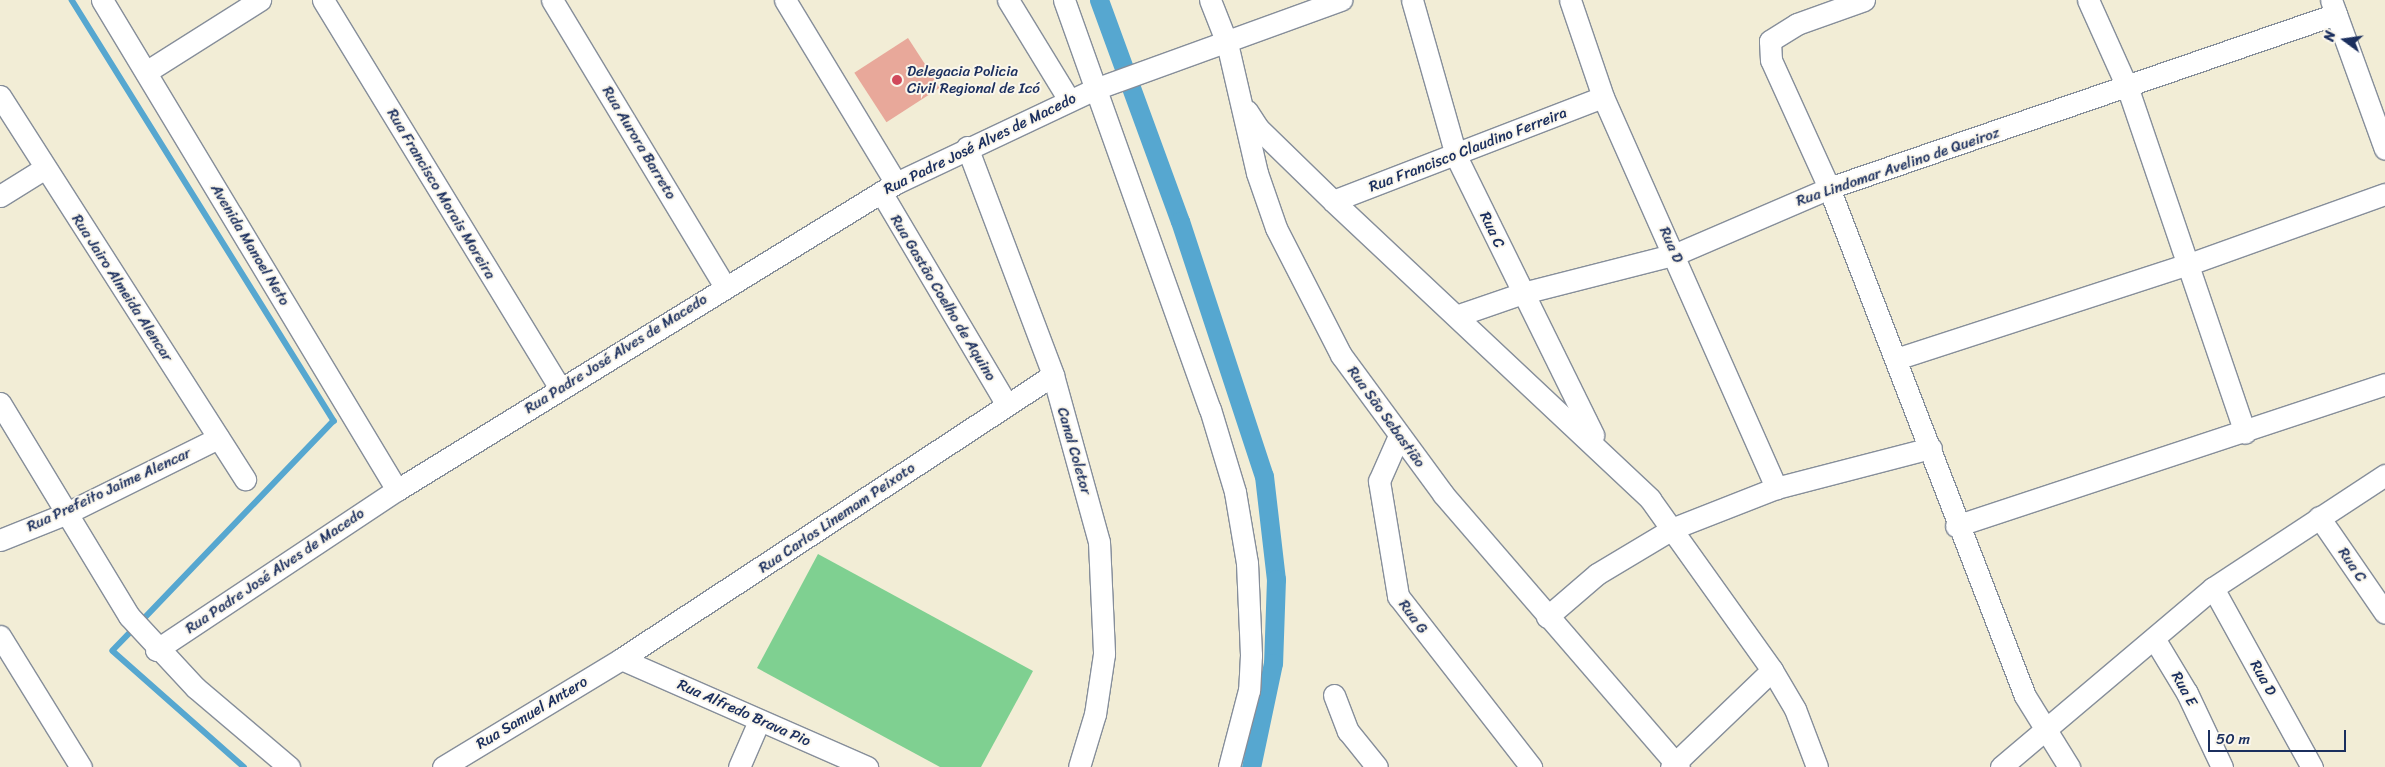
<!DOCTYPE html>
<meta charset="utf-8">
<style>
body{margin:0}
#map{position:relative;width:2385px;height:767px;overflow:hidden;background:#f2edd6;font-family:Sriracha,sans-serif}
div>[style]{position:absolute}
.green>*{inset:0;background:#7fd091}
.stream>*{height:5.5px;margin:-2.75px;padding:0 2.75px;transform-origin:2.75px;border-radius:2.75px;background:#56a7d0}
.canal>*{height:19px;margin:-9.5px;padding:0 9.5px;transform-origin:9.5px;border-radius:9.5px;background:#56a7d0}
.building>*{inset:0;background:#e8a89a;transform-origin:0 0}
.roads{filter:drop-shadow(1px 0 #868e9a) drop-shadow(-1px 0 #868e9a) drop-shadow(0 1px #868e9a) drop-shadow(0 -1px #868e9a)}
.minor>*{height:21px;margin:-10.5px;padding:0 10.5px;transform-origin:10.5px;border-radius:10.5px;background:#fff}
.dots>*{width:14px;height:14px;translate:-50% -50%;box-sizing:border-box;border:2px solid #fbf7ec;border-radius:50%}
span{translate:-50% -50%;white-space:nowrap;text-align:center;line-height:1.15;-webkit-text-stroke:4px #fbf7ec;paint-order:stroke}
.poi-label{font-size:15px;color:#1b2f5e}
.left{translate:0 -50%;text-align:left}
.street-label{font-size:15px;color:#1b2f5e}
.north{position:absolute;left:2320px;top:15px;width:50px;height:50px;-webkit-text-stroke:4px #fbf7ec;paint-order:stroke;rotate:284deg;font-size:14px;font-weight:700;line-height:20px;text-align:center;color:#1b2f5e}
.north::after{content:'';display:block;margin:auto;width:18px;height:22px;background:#1b2f5e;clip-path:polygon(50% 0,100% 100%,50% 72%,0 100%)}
.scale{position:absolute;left:2208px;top:730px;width:138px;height:22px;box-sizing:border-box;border:2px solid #1b2f5e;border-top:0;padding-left:6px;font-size:15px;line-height:18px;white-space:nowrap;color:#1b2f5e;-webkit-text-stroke:4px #fbf7ec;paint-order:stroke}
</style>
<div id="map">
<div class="green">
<div style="clip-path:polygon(818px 554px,1033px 671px,981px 767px,940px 767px,757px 668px)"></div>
</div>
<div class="stream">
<div style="left:72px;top:0;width:496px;rotate:58.1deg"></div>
<div style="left:334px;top:421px;width:279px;rotate:133.8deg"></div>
<div style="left:134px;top:629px;width:30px;rotate:134deg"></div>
<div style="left:113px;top:651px;width:175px;rotate:41.5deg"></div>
</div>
<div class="canal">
<div style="left:1099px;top:0;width:235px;rotate:69.9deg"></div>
<div style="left:1180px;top:221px;width:268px;rotate:71.8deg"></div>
<div style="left:1264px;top:476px;width:104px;rotate:83.4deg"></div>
<div style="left:1276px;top:579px;width:84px;rotate:92deg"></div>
<div style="left:1273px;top:663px;width:106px;rotate:101.9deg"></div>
</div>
<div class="building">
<div style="left:908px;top:38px;width:59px;height:64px;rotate:57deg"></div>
</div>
<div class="roads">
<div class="minor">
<div style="left:102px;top:0;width:572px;rotate:58.95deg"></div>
<div style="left:323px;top:0;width:456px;rotate:58.6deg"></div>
<div style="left:552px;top:0;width:335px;rotate:58.9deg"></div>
<div style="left:785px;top:0;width:214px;rotate:58.8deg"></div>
<div style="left:1008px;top:0;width:117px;rotate:58.6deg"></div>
<div style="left:1064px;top:0;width:434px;rotate:70.4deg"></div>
<div style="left:1210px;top:409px;width:87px;rotate:73.2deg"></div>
<div style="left:1235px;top:492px;width:72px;rotate:80.4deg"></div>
<div style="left:1247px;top:563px;width:92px;rotate:87.5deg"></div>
<div style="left:1251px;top:655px;width:35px;rotate:93deg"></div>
<div style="left:1249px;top:690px;width:80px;rotate:104.6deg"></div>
<div style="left:1210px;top:0;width:46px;rotate:68.4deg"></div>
<div style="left:1227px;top:43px;width:133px;rotate:77deg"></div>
<div style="left:1257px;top:173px;width:58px;rotate:70.9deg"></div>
<div style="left:1276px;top:228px;width:143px;rotate:62.9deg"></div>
<div style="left:1341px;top:355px;width:172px;rotate:53.7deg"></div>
<div style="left:1443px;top:494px;width:361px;rotate:49.2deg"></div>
<div style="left:1412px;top:0;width:162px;rotate:74.2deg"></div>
<div style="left:1456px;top:156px;width:311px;rotate:63.8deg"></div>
<div style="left:1570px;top:0;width:102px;rotate:71.2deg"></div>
<div style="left:1603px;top:97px;width:428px;rotate:66.1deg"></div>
<div style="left:1864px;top:0;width:71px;rotate:160.3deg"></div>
<div style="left:1797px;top:24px;width:32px;rotate:148deg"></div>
<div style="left:1770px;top:41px;width:19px;rotate:87deg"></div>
<div style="left:1771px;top:60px;width:141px;rotate:65.6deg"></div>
<div style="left:1829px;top:188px;width:544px;rotate:68.9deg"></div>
<div style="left:2025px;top:696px;width:84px;rotate:58.2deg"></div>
<div style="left:2088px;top:0;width:98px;rotate:65.8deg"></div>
<div style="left:2128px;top:89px;width:363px;rotate:71.2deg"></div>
<div style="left:2331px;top:0;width:158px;rotate:70.1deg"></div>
<div style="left:146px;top:72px;width:135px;rotate:-32.3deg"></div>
<div style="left:0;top:96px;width:455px;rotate:57.4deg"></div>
<div style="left:1247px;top:111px;width:20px;rotate:57deg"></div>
<div style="left:1258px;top:128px;width:105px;rotate:44.2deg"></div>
<div style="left:1333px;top:201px;width:435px;rotate:43.2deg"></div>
<div style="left:1650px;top:499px;width:210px;rotate:54.5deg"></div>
<div style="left:1772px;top:670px;width:45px;rotate:59.5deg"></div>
<div style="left:1795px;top:709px;width:62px;rotate:69.2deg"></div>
<div style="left:967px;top:147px;width:244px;rotate:69.3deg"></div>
<div style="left:1053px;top:375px;width:173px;rotate:74.6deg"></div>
<div style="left:1099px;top:542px;width:112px;rotate:87.4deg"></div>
<div style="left:1104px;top:654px;width:61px;rotate:98.5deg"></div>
<div style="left:1095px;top:714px;width:55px;rotate:106.8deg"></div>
<div style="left:881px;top:192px;width:245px;rotate:59.4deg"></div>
<div style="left:0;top:196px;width:53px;rotate:-31.9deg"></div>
<div style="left:1333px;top:201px;width:289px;rotate:-21.1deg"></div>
<div style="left:1459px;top:315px;width:68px;rotate:-19deg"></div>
<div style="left:1523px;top:293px;width:158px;rotate:-14.3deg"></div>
<div style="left:1676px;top:254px;width:167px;rotate:-23.3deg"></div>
<div style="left:1829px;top:188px;width:536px;rotate:-18.94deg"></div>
<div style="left:1896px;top:359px;width:308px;rotate:-18deg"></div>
<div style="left:2189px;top:264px;width:208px;rotate:-19.7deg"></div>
<div style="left:0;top:403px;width:249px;rotate:58.8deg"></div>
<div style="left:129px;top:616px;width:98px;rotate:47.1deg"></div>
<div style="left:196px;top:688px;width:122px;rotate:40.3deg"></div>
<div style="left:1398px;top:438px;width:47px;rotate:113.8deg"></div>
<div style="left:1379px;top:481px;width:117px;rotate:80.6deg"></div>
<div style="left:1398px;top:596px;width:217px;rotate:52.1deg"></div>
<div style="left:2319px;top:517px;width:116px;rotate:55.5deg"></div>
<div style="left:1956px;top:526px;width:452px;rotate:-18.3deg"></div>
<div style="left:0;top:540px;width:72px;rotate:-21.9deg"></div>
<div style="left:67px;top:513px;width:169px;rotate:-26.4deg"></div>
<div style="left:2213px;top:588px;width:205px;rotate:61.1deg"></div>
<div style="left:1547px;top:617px;width:66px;rotate:-40.7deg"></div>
<div style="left:1597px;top:574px;width:90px;rotate:-30.9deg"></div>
<div style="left:1674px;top:528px;width:110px;rotate:-21.4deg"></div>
<div style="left:1776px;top:488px;width:160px;rotate:-14.5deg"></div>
<div style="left:0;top:636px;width:154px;rotate:58.3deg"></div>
<div style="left:2155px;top:640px;width:62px;rotate:58.9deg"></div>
<div style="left:2187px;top:693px;width:82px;rotate:64.7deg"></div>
<div style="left:156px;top:650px;width:289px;rotate:-33.6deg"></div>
<div style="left:397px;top:490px;width:586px;rotate:-31.6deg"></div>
<div style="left:896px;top:183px;width:220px;rotate:-25.3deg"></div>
<div style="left:1095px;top:89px;width:262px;rotate:-19.9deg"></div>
<div style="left:621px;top:659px;width:269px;rotate:23.7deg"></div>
<div style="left:1334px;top:695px;width:39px;rotate:69deg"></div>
<div style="left:1348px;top:731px;width:46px;rotate:51.1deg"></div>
<div style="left:443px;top:767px;width:208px;rotate:-31.2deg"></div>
<div style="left:621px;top:659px;width:517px;rotate:-33.32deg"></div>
<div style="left:739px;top:767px;width:50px;rotate:-66.5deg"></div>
<div style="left:1671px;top:767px;width:140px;rotate:-43.8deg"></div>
<div style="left:2001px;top:767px;width:277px;rotate:-40.2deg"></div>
<div style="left:2213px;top:588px;width:206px;rotate:-33.3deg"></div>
</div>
</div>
<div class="dots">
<div style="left:897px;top:80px;background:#d1495b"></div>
</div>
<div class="poi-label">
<span class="left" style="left:907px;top:80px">Delegacia Policia<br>Civil Regional de Icó</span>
</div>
<div class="street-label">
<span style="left:639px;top:143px;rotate:59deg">Rua Aurora Barreto</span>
<span style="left:980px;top:144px;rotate:-26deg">Rua Padre José Alves de Macedo</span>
<span style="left:1468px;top:150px;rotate:-21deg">Rua Francisco Claudino Ferreira</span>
<span style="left:1898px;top:167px;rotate:-19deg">Rua Lindomar Avelino de Queiroz</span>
<span style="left:441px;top:194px;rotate:59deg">Rua Francisco Morais Moreira</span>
<span style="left:1492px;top:230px;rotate:64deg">Rua C</span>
<span style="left:250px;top:245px;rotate:59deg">Avenida Manoel Neto</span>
<span style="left:1671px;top:245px;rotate:66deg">Rua D</span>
<span style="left:122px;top:288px;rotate:57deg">Rua Jairo Almeida Alencar</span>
<span style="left:943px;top:298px;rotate:59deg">Rua Gastão Coelho de Aquino</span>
<span style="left:616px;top:354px;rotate:-32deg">Rua Padre José Alves de Macedo</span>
<span style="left:1386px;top:417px;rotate:54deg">Rua São Sebastião</span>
<span style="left:1074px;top:451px;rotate:74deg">Canal Coletor</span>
<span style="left:109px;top:490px;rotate:-25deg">Rua Prefeito Jaime Alencar</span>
<span style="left:837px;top:518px;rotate:-34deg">Rua Carlos Linemam Peixoto</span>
<span style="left:2352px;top:565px;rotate:56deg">Rua C</span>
<span style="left:275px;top:571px;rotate:-34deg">Rua Padre José Alves de Macedo</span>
<span style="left:1413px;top:617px;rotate:54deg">Rua G</span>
<span style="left:2263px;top:678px;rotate:61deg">Rua D</span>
<span style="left:2184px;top:689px;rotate:61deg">Rua E</span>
<span style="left:532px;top:713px;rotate:-31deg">Rua Samuel Antero</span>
<span style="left:744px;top:713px;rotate:24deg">Rua Alfredo Brava Pio</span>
</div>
<div class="north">N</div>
<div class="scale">50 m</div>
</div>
